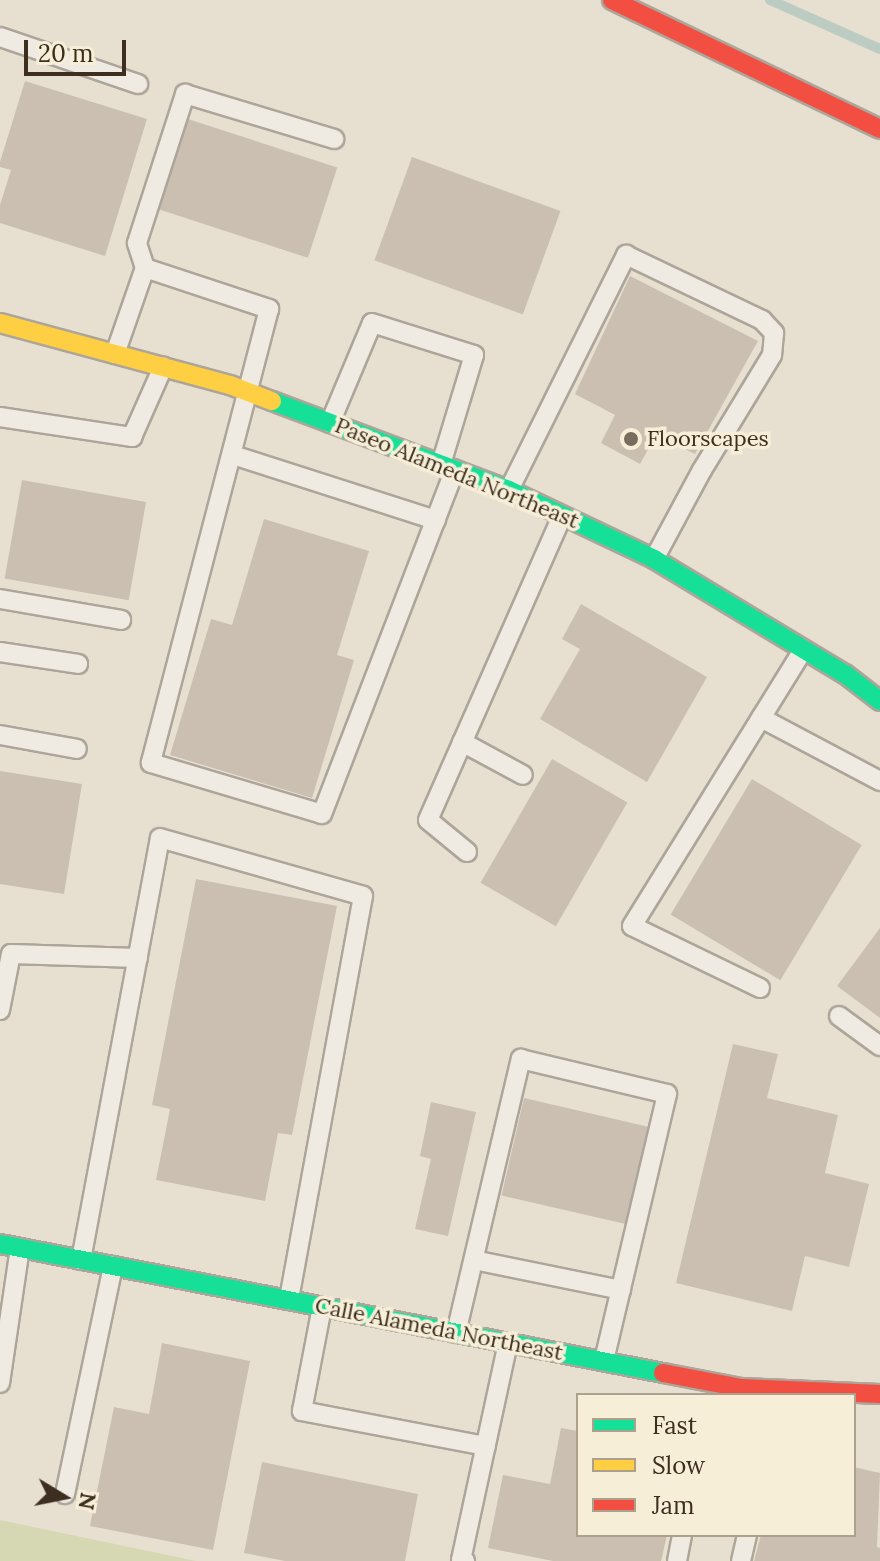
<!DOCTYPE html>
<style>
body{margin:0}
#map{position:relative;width:880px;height:1561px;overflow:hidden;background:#e7e0d1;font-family:Lora,serif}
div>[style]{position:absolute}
.green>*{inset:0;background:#d6d7b3}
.stream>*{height:10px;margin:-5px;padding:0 5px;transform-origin:5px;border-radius:5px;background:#bcccc2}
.building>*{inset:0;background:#cbbfb2;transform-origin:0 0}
.roads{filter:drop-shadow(2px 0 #ada599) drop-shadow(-2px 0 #ada599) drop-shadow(0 2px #ada599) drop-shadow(0 -2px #ada599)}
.lane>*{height:18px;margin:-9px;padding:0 9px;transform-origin:9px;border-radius:9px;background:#efebe3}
.fast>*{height:18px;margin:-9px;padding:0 9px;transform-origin:9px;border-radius:9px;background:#16e098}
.slow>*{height:18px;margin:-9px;padding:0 9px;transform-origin:9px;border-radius:9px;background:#ffcf43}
.jam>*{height:18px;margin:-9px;padding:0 9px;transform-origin:9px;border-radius:9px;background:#f24e42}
.dots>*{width:22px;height:22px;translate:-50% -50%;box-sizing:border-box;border:4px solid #f7eed8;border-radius:50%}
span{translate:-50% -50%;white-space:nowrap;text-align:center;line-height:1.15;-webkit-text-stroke:7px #f7eed8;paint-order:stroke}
.poi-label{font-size:22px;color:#3d2e20}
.left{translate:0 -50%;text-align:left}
.street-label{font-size:22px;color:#3d2e20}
.legend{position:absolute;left:576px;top:1393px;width:280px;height:144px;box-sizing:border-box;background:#f7eed8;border:2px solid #ada18e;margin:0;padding:10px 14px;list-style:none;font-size:24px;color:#3d2e20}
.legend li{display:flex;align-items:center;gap:16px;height:40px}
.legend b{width:40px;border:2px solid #ada18e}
.north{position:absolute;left:24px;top:1457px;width:80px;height:80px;-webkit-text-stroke:6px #f7eed8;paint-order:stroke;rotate:100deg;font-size:22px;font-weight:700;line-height:32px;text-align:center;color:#3d2e20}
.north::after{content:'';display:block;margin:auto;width:28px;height:36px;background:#3d2e20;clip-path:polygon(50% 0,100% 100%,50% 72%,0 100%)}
.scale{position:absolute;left:24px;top:40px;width:102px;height:36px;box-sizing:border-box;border:4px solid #3d2e20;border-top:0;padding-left:10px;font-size:24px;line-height:28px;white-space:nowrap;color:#3d2e20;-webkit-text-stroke:6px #f7eed8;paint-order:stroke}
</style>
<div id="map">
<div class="green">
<div style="clip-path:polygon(0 1520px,196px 1561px,0 1561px)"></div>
</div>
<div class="stream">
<div style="left:770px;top:0;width:120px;rotate:24deg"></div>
</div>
<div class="building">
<div style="clip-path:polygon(25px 81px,147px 119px,105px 256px,0 223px,0 205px,11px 170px,0 167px,0 162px)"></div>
<div style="left:188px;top:119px;width:157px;height:95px;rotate:18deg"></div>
<div style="left:412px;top:157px;width:158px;height:110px;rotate:20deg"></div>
<div style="clip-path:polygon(630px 276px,758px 341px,695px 454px,656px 435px,640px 464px,601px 443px,615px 415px,575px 394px)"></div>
<div style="left:22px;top:480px;width:126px;height:100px;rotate:10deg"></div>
<div style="clip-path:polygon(264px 519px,369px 551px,337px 655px,354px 660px,312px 798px,170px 755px,211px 619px,232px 625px)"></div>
<div style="clip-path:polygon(581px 604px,707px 677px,647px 782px,540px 719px,580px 649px,562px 639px)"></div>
<div style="left:552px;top:759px;width:87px;height:143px;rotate:30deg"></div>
<div style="clip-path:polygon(0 771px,82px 784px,64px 894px,0 884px)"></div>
<div style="left:752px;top:779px;width:128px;height:158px;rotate:31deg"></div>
<div style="clip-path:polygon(196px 879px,337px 906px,292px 1135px,278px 1133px,265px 1201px,156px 1180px,170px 1109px,152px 1105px)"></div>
<div style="clip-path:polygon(880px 928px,880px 1018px,837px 986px)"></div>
<div style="clip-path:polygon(733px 1044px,778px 1054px,767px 1098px,838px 1115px,825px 1173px,869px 1184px,849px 1267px,805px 1256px,792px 1311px,676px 1283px)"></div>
<div style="left:524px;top:1098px;width:134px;height:100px;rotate:13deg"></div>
<div style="clip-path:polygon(431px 1102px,476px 1112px,448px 1236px,415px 1229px,431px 1159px,420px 1156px)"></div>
<div style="clip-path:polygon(162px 1343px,250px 1361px,213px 1550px,90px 1526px,114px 1407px,149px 1414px)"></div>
<div style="clip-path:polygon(561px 1428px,578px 1431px,578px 1535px,667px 1535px,661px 1561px,553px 1561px,488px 1548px,503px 1475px,550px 1484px)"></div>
<div style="clip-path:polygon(262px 1462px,418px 1494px,405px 1561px,285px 1561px,244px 1553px)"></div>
<div style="clip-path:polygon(854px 1467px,880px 1473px,877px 1547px,880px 1548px,880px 1561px,754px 1561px,761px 1535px,854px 1535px)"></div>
</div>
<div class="roads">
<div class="lane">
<div style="left:0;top:37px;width:146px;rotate:18.8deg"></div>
<div style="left:145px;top:268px;width:131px;rotate:18.3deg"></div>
<div style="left:269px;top:309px;width:469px;rotate:104.6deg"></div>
<div style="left:151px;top:763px;width:178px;rotate:16.6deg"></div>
<div style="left:322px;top:814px;width:369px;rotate:-68.9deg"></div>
<div style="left:115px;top:354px;width:91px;rotate:-70.8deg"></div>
<div style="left:145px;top:268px;width:26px;rotate:-108deg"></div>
<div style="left:137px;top:243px;width:157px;rotate:-72.1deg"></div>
<div style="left:185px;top:94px;width:156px;rotate:16.8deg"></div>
<div style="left:0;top:417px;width:134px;rotate:8.6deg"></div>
<div style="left:132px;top:437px;width:77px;rotate:-66.1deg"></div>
<div style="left:330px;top:423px;width:108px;rotate:-67.2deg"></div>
<div style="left:372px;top:323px;width:107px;rotate:17.4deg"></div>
<div style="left:474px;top:355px;width:114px;rotate:106.8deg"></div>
<div style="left:233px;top:455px;width:213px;rotate:17.8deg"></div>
<div style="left:509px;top:490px;width:263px;rotate:-63.5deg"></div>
<div style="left:626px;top:255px;width:151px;rotate:25.5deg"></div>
<div style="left:762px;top:320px;width:18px;rotate:47deg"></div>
<div style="left:774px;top:333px;width:22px;rotate:95deg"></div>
<div style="left:772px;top:355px;width:135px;rotate:121.3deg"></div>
<div style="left:702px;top:470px;width:101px;rotate:118.3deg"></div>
<div style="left:0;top:599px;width:123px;rotate:9.8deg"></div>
<div style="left:0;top:652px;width:79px;rotate:8.7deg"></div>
<div style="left:761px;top:718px;width:135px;rotate:27.9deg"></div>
<div style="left:0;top:735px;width:78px;rotate:10.3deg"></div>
<div style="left:462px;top:742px;width:69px;rotate:28.4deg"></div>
<div style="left:467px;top:852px;width:50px;rotate:-140.6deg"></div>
<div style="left:428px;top:820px;width:332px;rotate:-66.2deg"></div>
<div style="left:760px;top:988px;width:142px;rotate:-154.2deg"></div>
<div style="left:632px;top:926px;width:325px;rotate:-58.2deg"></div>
<div style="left:0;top:1010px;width:57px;rotate:-78.9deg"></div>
<div style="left:11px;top:954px;width:127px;rotate:1.8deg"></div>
<div style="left:839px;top:1016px;width:51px;rotate:36.2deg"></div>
<div style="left:81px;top:1260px;width:429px;rotate:-79.4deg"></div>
<div style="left:160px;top:838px;width:211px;rotate:15.9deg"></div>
<div style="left:363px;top:896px;width:411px;rotate:100.4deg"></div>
<div style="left:474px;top:1260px;width:150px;rotate:11.5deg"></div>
<div style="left:322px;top:1307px;width:106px;rotate:100.9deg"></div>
<div style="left:302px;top:1411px;width:187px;rotate:10.8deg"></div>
<div style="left:456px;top:1333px;width:282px;rotate:-76.7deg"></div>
<div style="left:521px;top:1059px;width:150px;rotate:13.5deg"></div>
<div style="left:667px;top:1094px;width:273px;rotate:103.3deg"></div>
<div style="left:0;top:1383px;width:136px;rotate:-81.6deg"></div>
<div style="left:65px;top:1494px;width:233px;rotate:-78.1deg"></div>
<div style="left:465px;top:1561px;width:4px;rotate:-166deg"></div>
<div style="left:461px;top:1560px;width:222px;rotate:-77.8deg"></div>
<div style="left:677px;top:1561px;width:26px;rotate:-79deg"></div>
<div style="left:741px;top:1561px;width:27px;rotate:-77deg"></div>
</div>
<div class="fast">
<div style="left:272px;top:401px;width:253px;rotate:20.6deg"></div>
<div style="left:509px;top:490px;width:161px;rotate:25.4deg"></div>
<div style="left:654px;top:559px;width:223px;rotate:31.1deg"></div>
<div style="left:845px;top:674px;width:44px;rotate:37.6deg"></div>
<div style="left:0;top:1244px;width:675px;rotate:11.01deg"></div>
</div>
<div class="slow">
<div style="left:0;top:323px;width:238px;rotate:15.1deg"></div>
<div style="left:230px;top:385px;width:45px;rotate:20.9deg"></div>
</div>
<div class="jam">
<div style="left:612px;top:0;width:297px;rotate:25.7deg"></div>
<div style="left:663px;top:1373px;width:80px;rotate:10.8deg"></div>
<div style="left:742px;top:1388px;width:138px;rotate:2.5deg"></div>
</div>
</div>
<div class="dots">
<div style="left:631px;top:439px;background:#786c5e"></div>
</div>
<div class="poi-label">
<span class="left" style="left:647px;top:439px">Floorscapes</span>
</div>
<div class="street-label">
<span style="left:457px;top:473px;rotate:22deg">Paseo Alameda Northeast</span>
<span style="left:439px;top:1329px;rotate:11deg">Calle Alameda Northeast</span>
</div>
<ul class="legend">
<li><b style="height:10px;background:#16e098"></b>Fast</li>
<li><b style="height:10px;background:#ffcf43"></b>Slow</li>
<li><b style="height:10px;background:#f24e42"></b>Jam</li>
</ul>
<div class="north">N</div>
<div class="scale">20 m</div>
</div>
